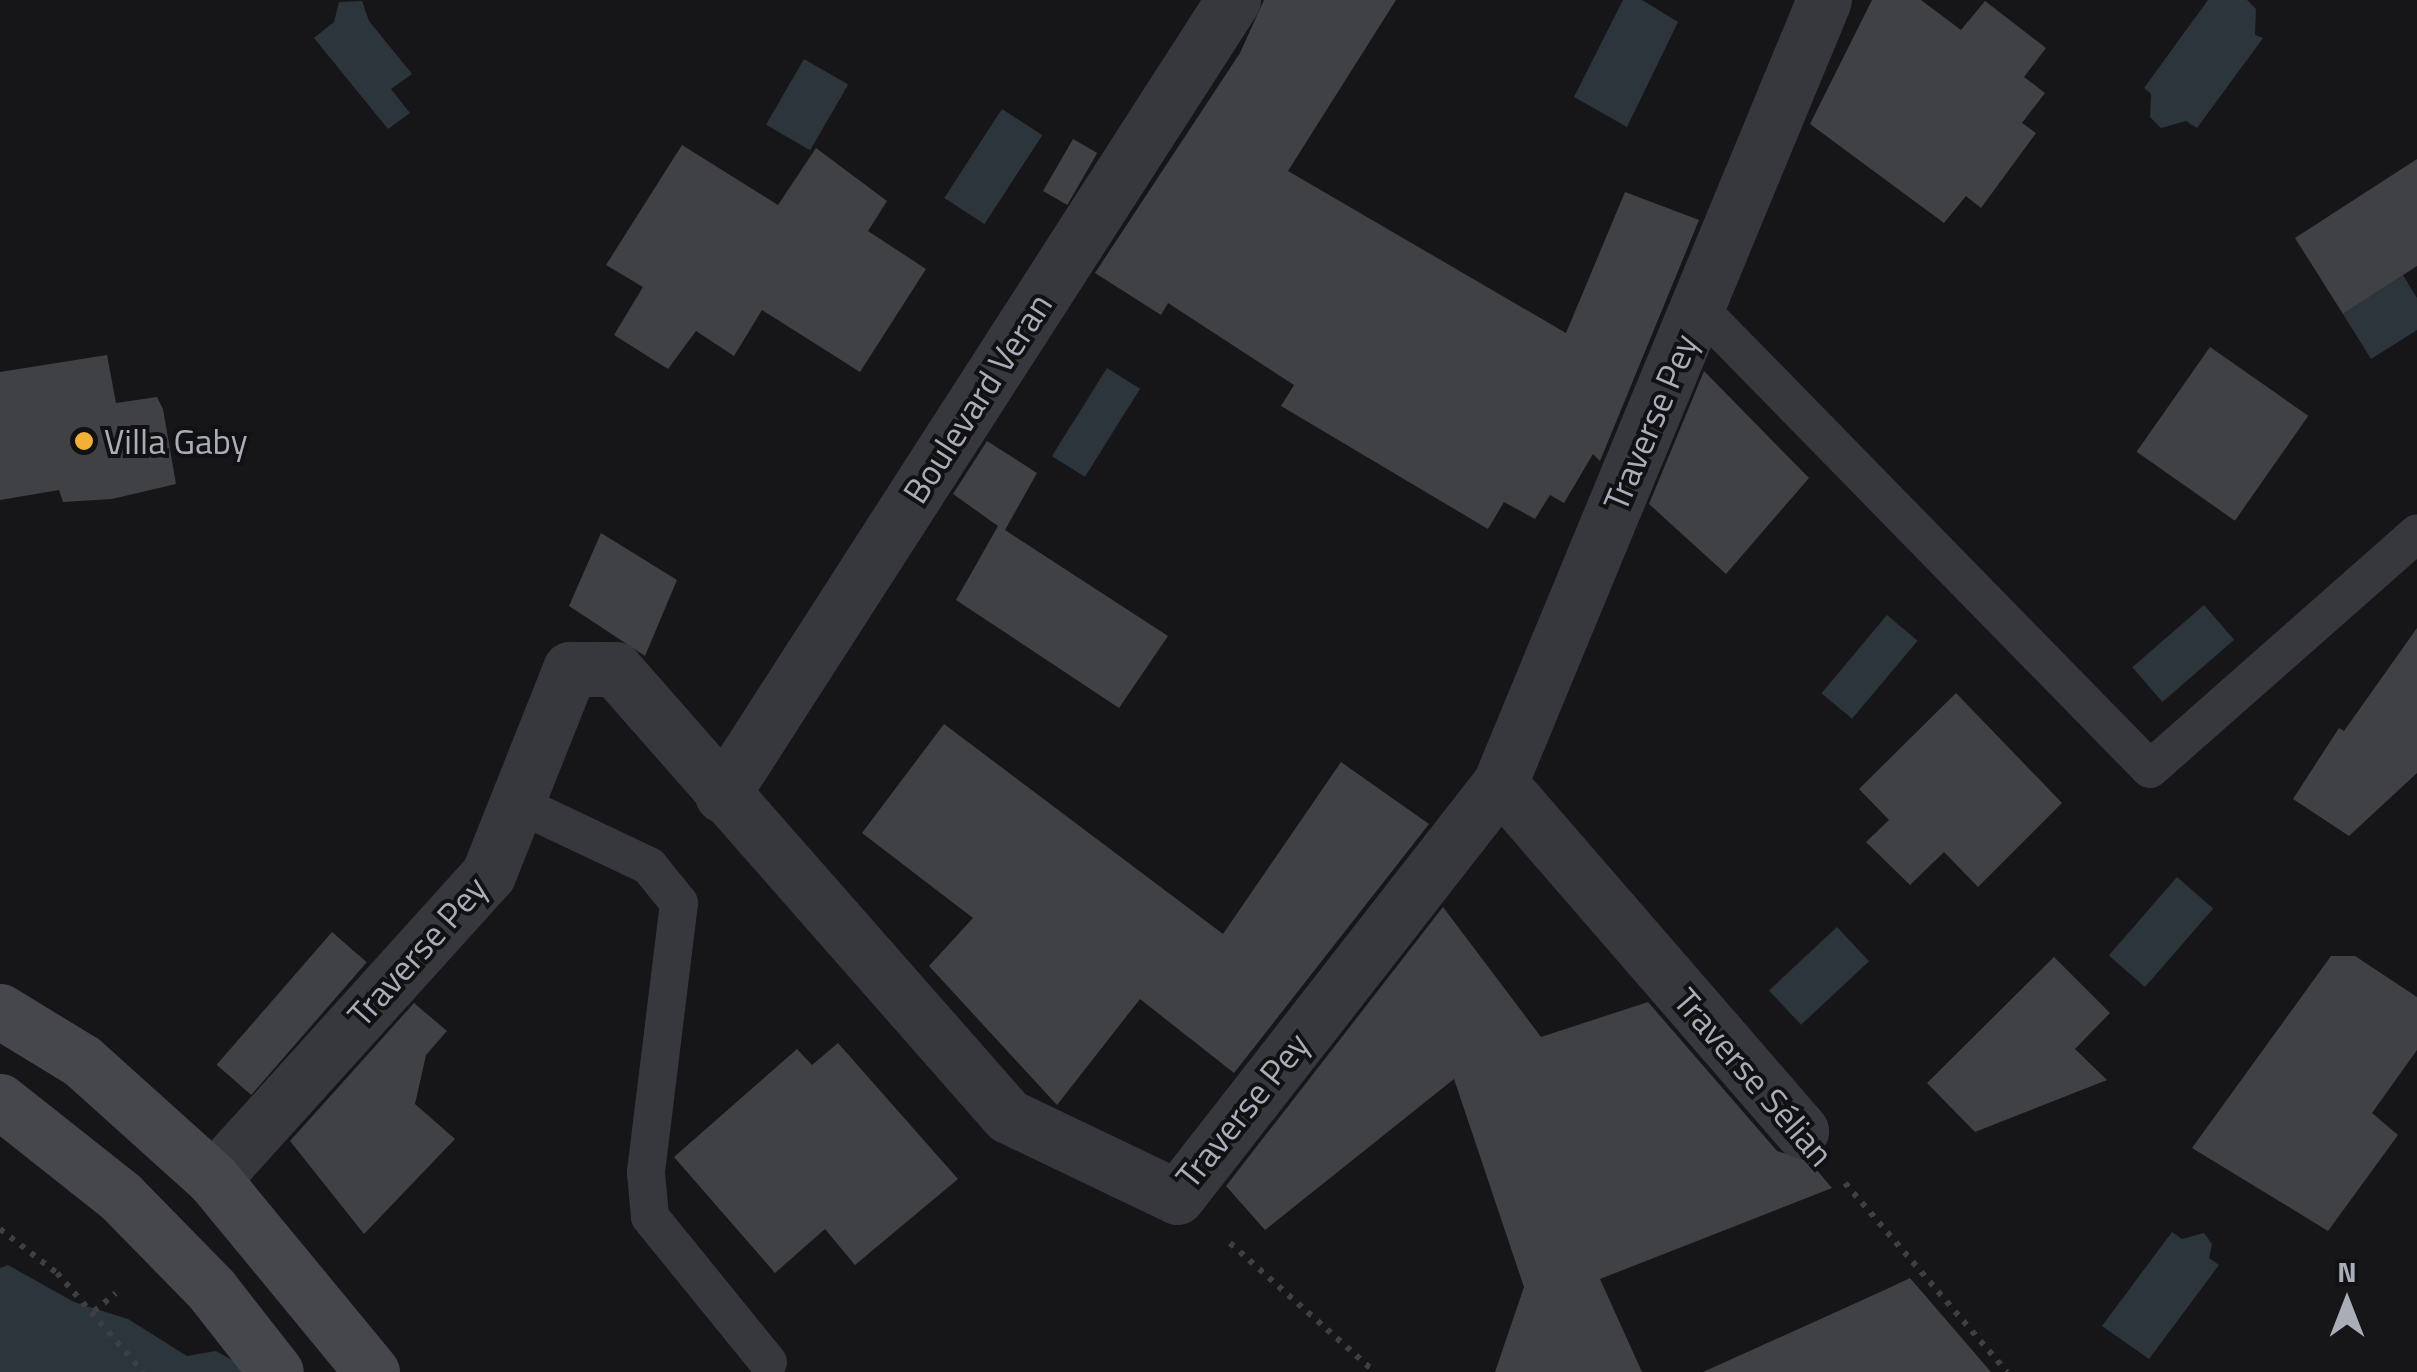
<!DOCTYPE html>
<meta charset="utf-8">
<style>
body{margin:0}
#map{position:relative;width:2417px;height:1372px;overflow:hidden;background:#161618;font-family:"Titillium Web",sans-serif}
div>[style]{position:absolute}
.water>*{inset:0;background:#2c353c;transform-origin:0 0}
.building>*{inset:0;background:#404145;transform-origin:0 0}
.path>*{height:6px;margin-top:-3px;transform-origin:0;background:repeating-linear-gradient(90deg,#3d3f44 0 5px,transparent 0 13px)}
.lane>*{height:38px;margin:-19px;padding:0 19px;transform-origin:19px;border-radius:19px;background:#37383d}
.street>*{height:55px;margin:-27.5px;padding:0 27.5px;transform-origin:27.5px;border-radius:27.5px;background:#37383d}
.secondary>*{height:55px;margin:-27.5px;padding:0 27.5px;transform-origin:27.5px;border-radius:27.5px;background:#45474d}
.dots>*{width:28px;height:28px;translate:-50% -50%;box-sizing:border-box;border:5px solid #111113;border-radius:50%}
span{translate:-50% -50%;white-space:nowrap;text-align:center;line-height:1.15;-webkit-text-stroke:8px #111113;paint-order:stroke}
.street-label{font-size:35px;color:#a8adb8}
.poi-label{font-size:35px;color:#a8adb8}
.left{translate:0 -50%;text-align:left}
.north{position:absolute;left:2297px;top:1252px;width:100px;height:100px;-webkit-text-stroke:8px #111113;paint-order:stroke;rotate:0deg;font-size:28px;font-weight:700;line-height:40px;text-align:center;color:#a8adb8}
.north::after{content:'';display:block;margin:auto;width:35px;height:45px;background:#a8adb8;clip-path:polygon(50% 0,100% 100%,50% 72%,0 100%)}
</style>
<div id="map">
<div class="water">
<div style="clip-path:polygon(1623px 0,1642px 0,1678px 22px,1627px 127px,1574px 97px)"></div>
<div style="clip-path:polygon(2208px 0,2247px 0,2256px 9px,2255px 35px,2263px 38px,2197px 128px,2186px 121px,2161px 128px,2150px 117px,2151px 94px,2144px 88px)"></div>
<div style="clip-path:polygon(362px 1px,369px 21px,412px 74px,391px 89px,410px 113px,388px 129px,314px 38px,334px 22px,339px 2px)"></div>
<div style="left:804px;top:59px;width:51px;height:76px;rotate:30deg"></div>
<div style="left:1002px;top:109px;width:48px;height:106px;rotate:33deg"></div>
<div style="clip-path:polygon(2403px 275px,2417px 298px,2417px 330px,2371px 359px,2343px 314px)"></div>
<div style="left:1107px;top:368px;width:39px;height:104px;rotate:32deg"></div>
<div style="left:2204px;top:605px;width:46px;height:95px;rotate:49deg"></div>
<div style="left:1887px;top:615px;width:40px;height:102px;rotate:40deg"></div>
<div style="left:2177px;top:877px;width:48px;height:104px;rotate:41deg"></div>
<div style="left:1837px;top:927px;width:47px;height:93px;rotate:47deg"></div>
<div style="clip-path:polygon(2172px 1232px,2182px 1239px,2204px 1233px,2212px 1244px,2209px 1258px,2219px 1265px,2149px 1359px,2102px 1326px)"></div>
<div style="clip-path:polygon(8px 1265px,74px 1302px,128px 1319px,187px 1356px,216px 1351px,253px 1372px,0 1372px,0 1268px)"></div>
</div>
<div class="building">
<div style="clip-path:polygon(1264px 0,1396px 0,1288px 171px,1566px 333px,1625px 192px,1699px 220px,1600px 461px,1593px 454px,1564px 503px,1550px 495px,1535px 519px,1504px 502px,1488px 529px,1281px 406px,1294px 385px,1168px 303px,1161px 315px,1095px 273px,1240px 53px)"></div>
<div style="clip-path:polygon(1872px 0,1921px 0,1961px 30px,1985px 1px,2046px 48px,2024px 77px,2045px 93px,2022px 123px,2036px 133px,1981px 208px,1966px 196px,1944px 223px,1810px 124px)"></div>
<div style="left:1073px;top:139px;width:28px;height:60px;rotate:30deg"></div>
<div style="clip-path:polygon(682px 145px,778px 205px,816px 148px,887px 201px,868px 231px,926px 269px,860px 372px,762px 310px,734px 356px,696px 331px,668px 369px,614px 335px,643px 287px,606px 265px)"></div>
<div style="clip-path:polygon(2417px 159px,2417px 266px,2343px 314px,2295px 238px)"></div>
<div style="left:2210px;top:347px;width:120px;height:128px;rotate:35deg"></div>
<div style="clip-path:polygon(107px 355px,116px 403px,157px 397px,163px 409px,176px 484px,112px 499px,63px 502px,59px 490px,0 500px,0 372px)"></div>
<div style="clip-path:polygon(1704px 371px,1809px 478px,1726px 574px,1649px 504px)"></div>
<div style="clip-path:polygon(987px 441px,1037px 473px,1005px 530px,1168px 636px,1119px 708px,956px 600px,998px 526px,953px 494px)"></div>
<div style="clip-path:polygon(601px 533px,677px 580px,645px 656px,569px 606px)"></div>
<div style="clip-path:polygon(2417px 628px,2417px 773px,2349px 836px,2293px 799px,2339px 728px,2344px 731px)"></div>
<div style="clip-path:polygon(1956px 693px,2062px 803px,1978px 887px,1944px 852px,1910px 885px,1866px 842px,1889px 820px,1859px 789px)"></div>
<div style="clip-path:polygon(944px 724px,1223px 934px,1341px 762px,1429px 824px,1234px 1073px,1140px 999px,1057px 1105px,929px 966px,973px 918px,862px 833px)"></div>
<div style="clip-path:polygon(1443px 907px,1541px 1037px,1648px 1002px,1777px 1151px,1809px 1161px,1832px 1188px,1600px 1279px,1642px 1372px,1495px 1372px,1524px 1287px,1454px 1079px,1265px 1230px,1226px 1186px)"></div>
<div style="left:332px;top:932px;width:46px;height:176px;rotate:41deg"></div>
<div style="clip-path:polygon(2331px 956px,2355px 956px,2417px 997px,2417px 1050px,2372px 1113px,2398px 1135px,2328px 1231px,2192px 1148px)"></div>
<div style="clip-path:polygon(2054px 957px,2110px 1013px,2075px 1049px,2107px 1080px,1975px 1132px,1927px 1083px)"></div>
<div style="clip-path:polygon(414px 1003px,447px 1031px,426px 1055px,415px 1104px,455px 1139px,364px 1234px,290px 1141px)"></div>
<div style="clip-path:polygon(838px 1043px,958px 1179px,855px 1265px,825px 1229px,775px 1273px,674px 1157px,797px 1049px,812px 1065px)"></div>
<div style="clip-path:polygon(1910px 1278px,1991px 1372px,1703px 1372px,1889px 1288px)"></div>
</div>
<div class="path">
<div style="left:1845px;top:1183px;width:249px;rotate:49.4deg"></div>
<div style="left:0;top:1229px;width:72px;rotate:37.7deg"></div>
<div style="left:57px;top:1273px;width:131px;rotate:49deg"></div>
<div style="left:1230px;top:1243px;width:194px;rotate:41.7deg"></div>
<div style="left:94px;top:1311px;width:28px;rotate:-39deg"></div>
</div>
<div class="lane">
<div style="left:1698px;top:307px;width:646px;rotate:45.63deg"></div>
<div style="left:2150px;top:769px;width:356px;rotate:-41.4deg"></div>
<div style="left:516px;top:803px;width:147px;rotate:25.3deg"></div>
<div style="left:649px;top:866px;width:48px;rotate:51deg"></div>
<div style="left:679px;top:903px;width:272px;rotate:97deg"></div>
<div style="left:646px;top:1173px;width:44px;rotate:84.8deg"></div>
<div style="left:650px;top:1217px;width:187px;rotate:50.9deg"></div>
</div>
<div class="street">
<div style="left:1500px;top:783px;width:460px;rotate:49.1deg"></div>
<div style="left:722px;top:795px;width:945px;rotate:-57.27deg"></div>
<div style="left:213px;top:1179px;width:410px;rotate:-47.9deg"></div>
<div style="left:488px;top:875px;width:222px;rotate:-68.3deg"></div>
<div style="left:570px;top:669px;width:45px"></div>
<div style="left:615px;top:669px;width:595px;rotate:48.68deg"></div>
<div style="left:1008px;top:1116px;width:187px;rotate:25.6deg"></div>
<div style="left:1177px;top:1197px;width:525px;rotate:-52.04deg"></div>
<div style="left:1500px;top:783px;width:847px;rotate:-67.52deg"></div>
</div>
<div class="secondary">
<div style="left:0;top:1011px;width:96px;rotate:31.4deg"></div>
<div style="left:82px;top:1061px;width:176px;rotate:42deg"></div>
<div style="left:213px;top:1179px;width:250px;rotate:50.5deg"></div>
<div style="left:0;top:1101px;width:154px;rotate:38.4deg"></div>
<div style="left:121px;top:1197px;width:129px;rotate:45.6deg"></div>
<div style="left:211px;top:1289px;width:105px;rotate:51.9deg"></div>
</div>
<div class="dots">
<div style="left:84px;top:441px;background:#f2b134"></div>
</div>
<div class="street-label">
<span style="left:977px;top:398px;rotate:-57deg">Boulevard Veran</span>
<span style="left:1650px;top:422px;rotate:-67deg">Traverse Pey</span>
<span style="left:417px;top:951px;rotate:-48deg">Traverse Pey</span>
<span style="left:1754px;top:1077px;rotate:49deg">Traverse Sélian</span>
<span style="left:1242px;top:1110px;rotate:-51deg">Traverse Pey</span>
</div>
<div class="poi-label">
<span class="left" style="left:104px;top:441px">Villa Gaby</span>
</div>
<div class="north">N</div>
</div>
